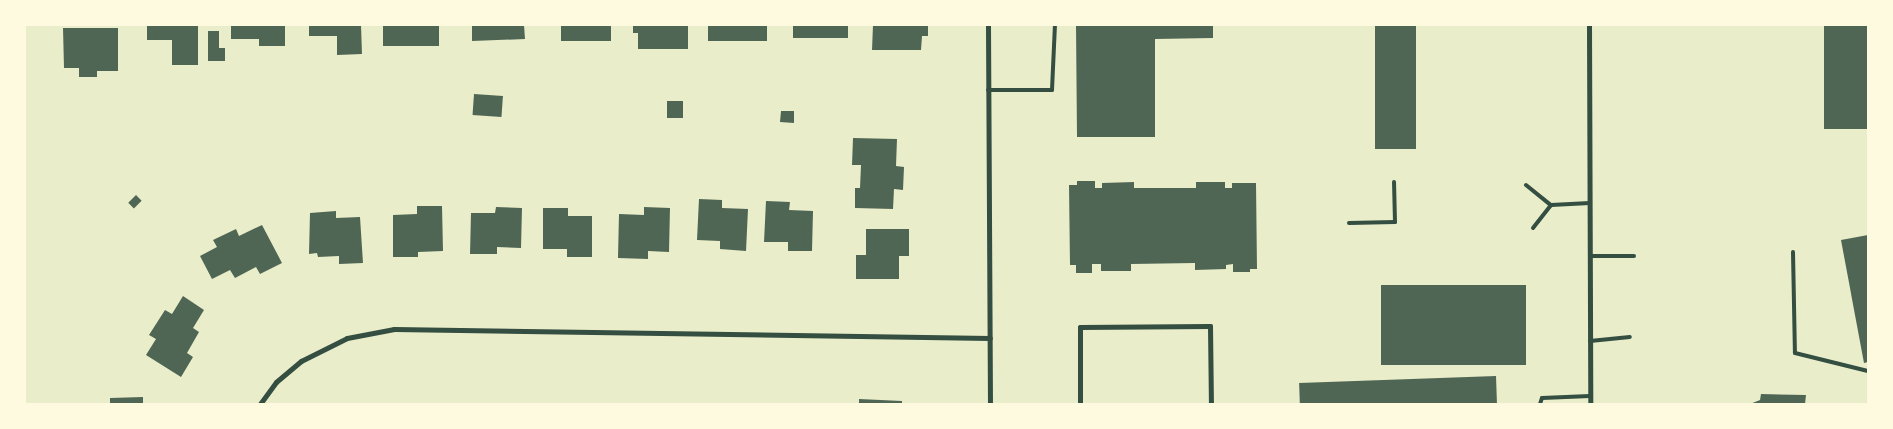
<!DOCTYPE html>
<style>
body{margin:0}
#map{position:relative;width:1893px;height:429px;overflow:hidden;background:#e9edc9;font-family:Commissioner,sans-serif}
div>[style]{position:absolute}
.building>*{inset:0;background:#4f6655;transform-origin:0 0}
.service>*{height:4px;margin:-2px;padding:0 2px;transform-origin:2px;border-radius:2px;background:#344e41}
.minor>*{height:5px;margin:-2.5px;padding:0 2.5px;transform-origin:2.5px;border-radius:2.5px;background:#344e41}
span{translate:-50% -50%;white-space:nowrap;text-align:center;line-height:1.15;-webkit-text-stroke:4px #fefae0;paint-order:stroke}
.frame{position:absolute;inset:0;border:26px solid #fefae0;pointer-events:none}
</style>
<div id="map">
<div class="building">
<div style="clip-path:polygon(147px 25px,198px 25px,198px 65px,172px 65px,172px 40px,147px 40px)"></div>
<div style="clip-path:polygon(231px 25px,285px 25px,285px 46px,259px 46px,259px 39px,231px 39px)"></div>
<div style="clip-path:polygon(309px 25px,361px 25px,362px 54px,337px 55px,337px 36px,309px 36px)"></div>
<div style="left:383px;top:25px;width:56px;height:21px"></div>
<div style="clip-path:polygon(472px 25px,524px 25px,525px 39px,472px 41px)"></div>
<div style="left:561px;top:25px;width:50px;height:16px"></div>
<div style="clip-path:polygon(633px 25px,688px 25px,688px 49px,638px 49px,638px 33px,633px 33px)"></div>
<div style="left:708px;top:25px;width:59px;height:16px"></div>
<div style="left:793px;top:25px;width:55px;height:13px"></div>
<div style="clip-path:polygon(873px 25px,928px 25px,928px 36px,922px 36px,921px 50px,872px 50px)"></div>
<div style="clip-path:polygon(1076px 25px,1213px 25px,1213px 38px,1155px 39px,1155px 137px,1077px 137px)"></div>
<div style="left:1375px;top:25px;width:41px;height:124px"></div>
<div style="left:1824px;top:25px;width:44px;height:104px"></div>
<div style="clip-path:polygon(63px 28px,118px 28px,118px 71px,97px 71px,97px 77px,79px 77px,79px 68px,64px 68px)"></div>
<div style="clip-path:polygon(208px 31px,219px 31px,219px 48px,225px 48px,225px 61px,208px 61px)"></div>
<div style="left:474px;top:94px;width:29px;height:21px;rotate:4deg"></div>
<div style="left:667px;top:101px;width:16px;height:17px"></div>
<div style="clip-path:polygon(781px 111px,794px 111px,794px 123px,780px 122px)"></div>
<div style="clip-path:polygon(853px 138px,897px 139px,896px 166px,904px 167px,903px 190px,894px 189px,893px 209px,855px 208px,855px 188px,860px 188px,861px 165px,852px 165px)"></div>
<div style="clip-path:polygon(1077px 181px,1095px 181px,1095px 188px,1102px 188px,1102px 183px,1134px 182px,1134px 188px,1196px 188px,1196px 182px,1225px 182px,1225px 188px,1232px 188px,1232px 183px,1256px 183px,1257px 269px,1250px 269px,1250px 272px,1233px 272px,1233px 264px,1226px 265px,1226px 269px,1195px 270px,1195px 263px,1131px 264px,1131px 271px,1101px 271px,1101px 264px,1092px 264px,1092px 273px,1076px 273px,1076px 265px,1070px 265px,1069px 185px,1077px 185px)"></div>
<div style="left:136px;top:195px;width:8px;height:11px;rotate:45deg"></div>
<div style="clip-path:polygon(699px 199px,722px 200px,722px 208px,748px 209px,746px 251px,720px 249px,720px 241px,697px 240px)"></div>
<div style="clip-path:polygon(766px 201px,790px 202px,789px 210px,813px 211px,812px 251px,788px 251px,788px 242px,764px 242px)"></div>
<div style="clip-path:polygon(417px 206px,442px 206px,443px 251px,418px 252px,418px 257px,393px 257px,393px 215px,417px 214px)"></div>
<div style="clip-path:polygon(496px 207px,522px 208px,521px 248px,497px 247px,497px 254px,470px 254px,471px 213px,495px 213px)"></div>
<div style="clip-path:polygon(644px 207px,670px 208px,669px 252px,648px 251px,648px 259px,618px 258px,619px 214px,644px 215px)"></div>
<div style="clip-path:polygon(543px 208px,568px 208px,568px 216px,592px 216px,592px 257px,567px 257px,567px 249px,543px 249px)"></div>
<div style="clip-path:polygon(336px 211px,336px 218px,360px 217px,363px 263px,339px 264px,339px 256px,318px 257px,317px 253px,309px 254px,310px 213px)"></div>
<div style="clip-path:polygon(262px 225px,282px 263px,260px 274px,256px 267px,235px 278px,230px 270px,212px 279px,200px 256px,217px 247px,213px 240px,236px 229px,239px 236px)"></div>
<div style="clip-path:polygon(866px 229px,909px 229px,909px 256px,899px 256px,899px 279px,856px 279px,856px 255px,866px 255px)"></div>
<div style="clip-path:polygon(1868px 235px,1868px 362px,1864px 363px,1841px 240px)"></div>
<div style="left:1381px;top:285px;width:145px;height:80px"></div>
<div style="clip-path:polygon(183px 296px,204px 310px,193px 328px,199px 332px,187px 353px,193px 357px,181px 377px,146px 355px,156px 339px,149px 335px,165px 310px,172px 314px)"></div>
<div style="left:1496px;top:376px;width:28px;height:197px;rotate:88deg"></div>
<div style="clip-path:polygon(1761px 394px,1806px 395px,1805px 404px,1750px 404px,1760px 400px)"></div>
<div style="clip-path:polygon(143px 397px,143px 404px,110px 404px,110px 398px)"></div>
<div style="clip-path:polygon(859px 399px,902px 401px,902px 404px,859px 404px)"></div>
</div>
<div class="service">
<div style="left:988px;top:90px;width:64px"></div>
<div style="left:1052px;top:90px;width:65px;rotate:-87.4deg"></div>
<div style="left:1526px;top:185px;width:32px;rotate:39deg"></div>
<div style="left:1551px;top:205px;width:39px;rotate:-3deg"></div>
<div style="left:1349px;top:223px;width:46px;rotate:-1.2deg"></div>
<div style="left:1395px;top:222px;width:40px;rotate:-91.4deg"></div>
<div style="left:1533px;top:228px;width:29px;rotate:-52deg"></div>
<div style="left:1793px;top:252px;width:101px;rotate:88.9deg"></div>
<div style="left:1795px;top:353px;width:75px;rotate:13.9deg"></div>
<div style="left:1590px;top:256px;width:44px"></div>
<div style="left:1590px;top:341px;width:40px;rotate:-5.7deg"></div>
<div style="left:1540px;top:404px;width:6px;rotate:-72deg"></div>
<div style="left:1542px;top:398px;width:48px;rotate:-2.4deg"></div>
</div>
<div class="minor">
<div style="left:988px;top:25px;width:379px;rotate:89.7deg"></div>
<div style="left:1589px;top:25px;width:379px;rotate:89.8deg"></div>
<div style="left:260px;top:404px;width:27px;rotate:-54deg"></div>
<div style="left:276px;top:382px;width:33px;rotate:-40deg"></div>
<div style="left:301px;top:361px;width:51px;rotate:-26.6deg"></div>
<div style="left:347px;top:338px;width:48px;rotate:-10.8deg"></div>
<div style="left:394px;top:329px;width:596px;rotate:0.87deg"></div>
<div style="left:1080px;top:404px;width:77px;rotate:-90deg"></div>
<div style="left:1080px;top:327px;width:130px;rotate:-0.4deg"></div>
<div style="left:1210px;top:326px;width:78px;rotate:89.3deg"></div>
</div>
<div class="frame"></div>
</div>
